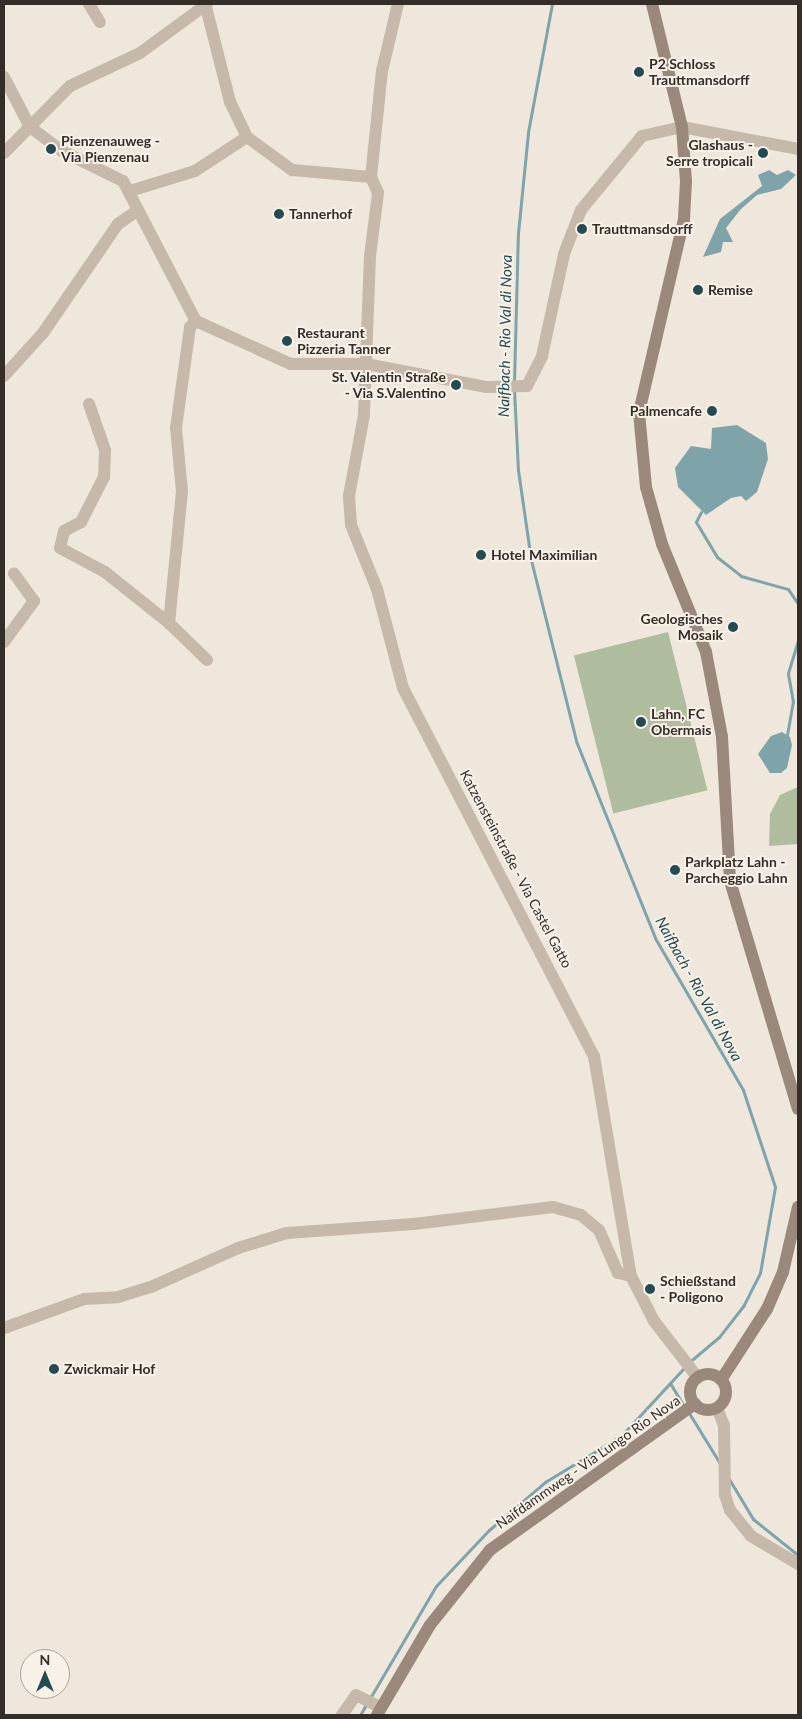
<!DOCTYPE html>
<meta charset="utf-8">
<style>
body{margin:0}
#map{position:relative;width:802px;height:1719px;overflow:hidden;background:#efe7dc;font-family:Lato,sans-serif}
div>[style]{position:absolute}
.green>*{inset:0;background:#b0bc9e;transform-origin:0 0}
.water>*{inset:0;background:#7ea4a9}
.stream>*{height:3px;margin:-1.5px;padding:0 1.5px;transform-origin:1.5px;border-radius:1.5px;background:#7ea4a9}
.minor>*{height:12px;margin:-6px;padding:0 6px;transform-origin:6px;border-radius:6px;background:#c6b8aa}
.secondary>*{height:12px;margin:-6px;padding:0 6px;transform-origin:6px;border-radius:6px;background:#99887b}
.secondary>.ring{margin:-6px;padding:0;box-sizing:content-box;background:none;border:12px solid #99887b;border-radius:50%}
.dots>*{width:14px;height:14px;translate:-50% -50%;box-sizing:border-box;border:2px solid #f7f1e8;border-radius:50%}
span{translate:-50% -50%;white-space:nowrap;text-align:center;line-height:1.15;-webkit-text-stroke:4px #f7f1e8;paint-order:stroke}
.poi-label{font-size:14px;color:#342d28;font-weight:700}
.left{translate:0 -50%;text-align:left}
.right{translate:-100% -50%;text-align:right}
.street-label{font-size:14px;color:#342d28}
.water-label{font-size:15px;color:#234b51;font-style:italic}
.frame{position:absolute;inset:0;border:5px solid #342d28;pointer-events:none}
.north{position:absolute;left:20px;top:1649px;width:50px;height:50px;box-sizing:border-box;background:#f7f1e8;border:1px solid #a9a39b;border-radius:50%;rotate:0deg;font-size:14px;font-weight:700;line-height:20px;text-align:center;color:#342d28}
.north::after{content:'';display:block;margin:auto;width:18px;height:22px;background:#234b51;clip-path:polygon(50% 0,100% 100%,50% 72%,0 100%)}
</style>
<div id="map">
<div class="green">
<div style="left:668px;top:632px;width:163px;height:97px;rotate:76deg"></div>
<div style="clip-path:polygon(798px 787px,798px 844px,769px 846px,770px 814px,780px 795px)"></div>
</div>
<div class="water">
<div style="clip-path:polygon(769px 170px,777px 175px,788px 170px,796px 175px,781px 189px,757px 195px,741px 209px,726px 228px,733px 242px,723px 242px,721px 252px,703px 257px,720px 219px,762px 186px,758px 175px)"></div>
<div style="clip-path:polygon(737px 425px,766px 443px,768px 459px,757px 492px,746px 501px,741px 496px,731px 498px,706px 515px,678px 487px,675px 468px,691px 446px,711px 449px,712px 428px)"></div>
<div style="clip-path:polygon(782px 732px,790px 737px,792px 745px,787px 768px,781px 773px,770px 773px,758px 754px,771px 736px)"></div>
</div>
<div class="stream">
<div style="left:514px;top:383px;width:150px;rotate:-88.5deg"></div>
<div style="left:518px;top:233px;width:101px;rotate:-84.3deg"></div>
<div style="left:528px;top:132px;width:130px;rotate:-79.4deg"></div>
<div style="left:514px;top:389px;width:81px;rotate:87.2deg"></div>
<div style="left:518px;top:470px;width:91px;rotate:81.8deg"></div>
<div style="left:531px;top:560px;width:187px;rotate:76deg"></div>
<div style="left:576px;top:741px;width:212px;rotate:68.1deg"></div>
<div style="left:655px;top:938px;width:176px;rotate:59.9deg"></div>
<div style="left:743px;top:1090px;width:102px;rotate:71.7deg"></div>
<div style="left:775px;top:1187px;width:87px;rotate:99.9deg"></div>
<div style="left:760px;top:1273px;width:36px;rotate:117deg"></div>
<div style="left:744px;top:1305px;width:41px;rotate:128deg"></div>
<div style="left:719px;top:1337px;width:39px;rotate:140deg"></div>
<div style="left:701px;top:512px;width:11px;rotate:117deg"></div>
<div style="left:696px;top:522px;width:41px;rotate:59deg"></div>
<div style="left:717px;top:557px;width:31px;rotate:38deg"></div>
<div style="left:741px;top:576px;width:49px;rotate:15.5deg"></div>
<div style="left:788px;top:589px;width:18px;rotate:56deg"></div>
<div style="left:787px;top:735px;width:34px;rotate:-80deg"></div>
<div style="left:793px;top:702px;width:29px;rotate:-100deg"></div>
<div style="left:788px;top:673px;width:34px;rotate:-73deg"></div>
<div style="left:670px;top:1383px;width:29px;rotate:59deg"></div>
<div style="left:689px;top:1413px;width:61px;rotate:58.4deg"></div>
<div style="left:729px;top:1479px;width:47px;rotate:59deg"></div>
<div style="left:753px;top:1519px;width:58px;rotate:38.7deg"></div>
<div style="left:370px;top:1698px;width:130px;rotate:-59.5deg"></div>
<div style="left:436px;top:1586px;width:77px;rotate:-46.6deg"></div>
<div style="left:489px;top:1530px;width:74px;rotate:-40.6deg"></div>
<div style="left:545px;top:1482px;width:89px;rotate:-31.2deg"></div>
<div style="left:621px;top:1436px;width:94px;rotate:-47.2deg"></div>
<div style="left:360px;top:1715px;width:14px;rotate:-60deg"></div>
</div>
<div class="minor">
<div style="left:89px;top:4px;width:21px;rotate:59deg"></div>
<div style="left:206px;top:7px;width:98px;rotate:75.8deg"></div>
<div style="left:230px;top:102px;width:39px;rotate:64deg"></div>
<div style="left:247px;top:137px;width:56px;rotate:36.3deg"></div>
<div style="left:292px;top:170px;width:79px;rotate:5.1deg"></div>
<div style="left:4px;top:77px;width:56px;rotate:62.5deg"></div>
<div style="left:30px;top:127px;width:40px;rotate:37deg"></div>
<div style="left:62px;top:151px;width:68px;rotate:26.2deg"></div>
<div style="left:123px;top:181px;width:158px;rotate:62.5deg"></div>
<div style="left:4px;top:153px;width:94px;rotate:-45.4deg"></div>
<div style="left:70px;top:86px;width:77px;rotate:-25.2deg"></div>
<div style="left:140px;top:53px;width:83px;rotate:-36.2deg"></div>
<div style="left:371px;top:177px;width:17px;rotate:66deg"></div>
<div style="left:378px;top:193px;width:64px;rotate:97.2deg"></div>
<div style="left:370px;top:256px;width:159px;rotate:92.2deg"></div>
<div style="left:364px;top:415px;width:82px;rotate:100.5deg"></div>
<div style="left:349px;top:496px;width:29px;rotate:86deg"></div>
<div style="left:351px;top:525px;width:69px;rotate:67.9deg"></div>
<div style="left:377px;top:589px;width:102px;rotate:75.3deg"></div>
<div style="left:403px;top:688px;width:415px;rotate:62.6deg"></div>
<div style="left:594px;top:1056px;width:223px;rotate:80.5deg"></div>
<div style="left:631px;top:1276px;width:51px;rotate:62.9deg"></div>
<div style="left:654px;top:1321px;width:72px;rotate:52.3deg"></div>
<div style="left:371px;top:177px;width:107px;rotate:-84.1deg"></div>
<div style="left:382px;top:71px;width:69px;rotate:-76.6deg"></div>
<div style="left:130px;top:191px;width:68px;rotate:-17.1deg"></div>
<div style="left:195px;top:171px;width:62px;rotate:-33.2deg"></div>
<div style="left:196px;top:321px;width:104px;rotate:24.4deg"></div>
<div style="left:291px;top:364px;width:75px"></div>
<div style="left:366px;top:364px;width:123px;rotate:10.8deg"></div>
<div style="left:487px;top:387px;width:40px;rotate:-1.4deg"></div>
<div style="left:527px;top:386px;width:34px;rotate:-63deg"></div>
<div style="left:542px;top:356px;width:104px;rotate:-77.8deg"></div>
<div style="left:564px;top:254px;width:47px;rotate:-68.9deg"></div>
<div style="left:581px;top:210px;width:96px;rotate:-50.5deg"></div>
<div style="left:642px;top:136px;width:41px;rotate:-12.7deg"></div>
<div style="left:682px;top:127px;width:118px;rotate:10.7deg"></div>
<div style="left:196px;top:321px;width:8px;rotate:135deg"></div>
<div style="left:190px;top:327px;width:102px;rotate:97.9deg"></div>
<div style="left:176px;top:428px;width:63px;rotate:84.6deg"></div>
<div style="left:182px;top:491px;width:133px;rotate:95.6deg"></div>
<div style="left:169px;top:623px;width:53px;rotate:44.2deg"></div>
<div style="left:4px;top:376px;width:58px;rotate:-47.8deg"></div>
<div style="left:43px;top:333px;width:132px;rotate:-55.5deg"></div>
<div style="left:118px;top:224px;width:24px;rotate:-35deg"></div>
<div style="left:89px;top:404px;width:49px;rotate:70.8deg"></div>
<div style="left:105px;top:450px;width:27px;rotate:92deg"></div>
<div style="left:104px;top:477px;width:51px;rotate:117.1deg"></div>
<div style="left:81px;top:522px;width:19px;rotate:152deg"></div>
<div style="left:64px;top:531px;width:17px;rotate:103deg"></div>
<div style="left:60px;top:548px;width:51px;rotate:28.1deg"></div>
<div style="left:105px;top:572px;width:82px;rotate:38.6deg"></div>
<div style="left:4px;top:642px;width:51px;rotate:-53.8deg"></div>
<div style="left:34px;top:601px;width:34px;rotate:-126deg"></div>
<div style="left:4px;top:1328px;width:85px;rotate:-19.9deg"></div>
<div style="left:84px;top:1299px;width:34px;rotate:-3deg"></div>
<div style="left:118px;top:1297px;width:34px;rotate:-17deg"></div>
<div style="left:151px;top:1287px;width:95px;rotate:-24.1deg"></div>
<div style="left:238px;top:1248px;width:51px;rotate:-17deg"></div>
<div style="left:287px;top:1233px;width:127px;rotate:-4.1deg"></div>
<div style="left:414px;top:1224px;width:140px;rotate:-7deg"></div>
<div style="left:553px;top:1207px;width:29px;rotate:16deg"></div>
<div style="left:581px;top:1215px;width:23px;rotate:40deg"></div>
<div style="left:599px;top:1230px;width:47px;rotate:66.2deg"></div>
<div style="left:618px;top:1273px;width:13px;rotate:13deg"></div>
<div style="left:717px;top:1408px;width:18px;rotate:68deg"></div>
<div style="left:724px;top:1425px;width:70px;rotate:89.2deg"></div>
<div style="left:725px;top:1495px;width:16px;rotate:72deg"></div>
<div style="left:730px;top:1510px;width:33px;rotate:51deg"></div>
<div style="left:751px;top:1536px;width:55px;rotate:30.8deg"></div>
<div style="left:342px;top:1715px;width:24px;rotate:-55deg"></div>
<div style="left:356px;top:1695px;width:28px;rotate:27deg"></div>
</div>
<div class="secondary">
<div style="left:652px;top:4px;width:127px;rotate:76.3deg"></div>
<div style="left:682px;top:127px;width:54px;rotate:85.8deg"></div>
<div style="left:686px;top:181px;width:38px;rotate:93deg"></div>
<div style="left:684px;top:219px;width:199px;rotate:103.1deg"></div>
<div style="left:639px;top:413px;width:74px;rotate:84.6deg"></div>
<div style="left:646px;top:487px;width:59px;rotate:74.3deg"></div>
<div style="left:662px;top:544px;width:117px;rotate:67.8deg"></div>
<div style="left:706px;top:652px;width:86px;rotate:79.3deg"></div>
<div style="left:722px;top:737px;width:144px;rotate:86.8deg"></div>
<div style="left:730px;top:881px;width:238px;rotate:73.4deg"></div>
<div class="ring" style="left:690px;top:1374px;width:24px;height:24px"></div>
<div style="left:721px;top:1380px;width:85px;rotate:-57.1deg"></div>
<div style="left:767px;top:1309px;width:40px;rotate:-66.6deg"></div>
<div style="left:783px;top:1272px;width:67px;rotate:-77deg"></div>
<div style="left:377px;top:1715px;width:104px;rotate:-59.5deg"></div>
<div style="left:430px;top:1625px;width:96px;rotate:-51.3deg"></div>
<div style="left:490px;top:1550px;width:252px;rotate:-35.5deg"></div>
</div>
<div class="dots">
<div style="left:639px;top:72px;background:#234b51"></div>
<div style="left:51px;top:149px;background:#234b51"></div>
<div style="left:763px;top:153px;background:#234b51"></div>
<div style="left:279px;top:214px;background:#234b51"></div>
<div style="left:582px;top:229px;background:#234b51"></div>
<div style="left:698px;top:290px;background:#234b51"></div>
<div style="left:287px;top:341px;background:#234b51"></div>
<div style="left:456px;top:385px;background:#234b51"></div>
<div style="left:712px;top:411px;background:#234b51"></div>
<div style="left:481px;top:555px;background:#234b51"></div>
<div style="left:733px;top:627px;background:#234b51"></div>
<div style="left:641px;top:722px;background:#234b51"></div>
<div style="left:675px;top:870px;background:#234b51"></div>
<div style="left:650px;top:1289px;background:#234b51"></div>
<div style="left:54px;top:1369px;background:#234b51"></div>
</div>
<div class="poi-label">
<span class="left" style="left:649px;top:72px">P2 Schloss<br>Trauttmansdorff</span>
<span class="left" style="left:61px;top:149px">Pienzenauweg -<br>Via Pienzenau</span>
<span class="right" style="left:753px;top:153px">Glashaus -<br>Serre tropicali</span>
<span class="left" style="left:289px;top:214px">Tannerhof</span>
<span class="left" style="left:592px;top:229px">Trauttmansdorff</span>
<span class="left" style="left:708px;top:290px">Remise</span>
<span class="left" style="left:297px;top:341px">Restaurant<br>Pizzeria Tanner</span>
<span class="right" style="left:446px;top:385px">St. Valentin Straße<br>- Via S.Valentino</span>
<span class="right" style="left:702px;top:411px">Palmencafe</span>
<span class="left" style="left:491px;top:555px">Hotel Maximilian</span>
<span class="right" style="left:723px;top:627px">Geologisches<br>Mosaik</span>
<span class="left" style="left:651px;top:722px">Lahn, FC<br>Obermais</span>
<span class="left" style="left:685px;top:870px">Parkplatz Lahn -<br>Parcheggio Lahn</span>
<span class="left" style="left:660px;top:1289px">Schießstand<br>- Poligono</span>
<span class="left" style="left:64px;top:1369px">Zwickmair Hof</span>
</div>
<div class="street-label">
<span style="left:516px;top:869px;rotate:62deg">Katzensteinstraße - Via Castel Gatto</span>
<span style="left:588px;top:1462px;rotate:-35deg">Naifdammweg - Via Lungo Rio Nova</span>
</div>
<div class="water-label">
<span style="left:505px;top:336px;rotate:-89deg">Naifbach - Rio Val di Nova</span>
<span style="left:699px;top:989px;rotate:61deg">Naifbach - Rio Val di Nova</span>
</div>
<div class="frame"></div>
<div class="north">N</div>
</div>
